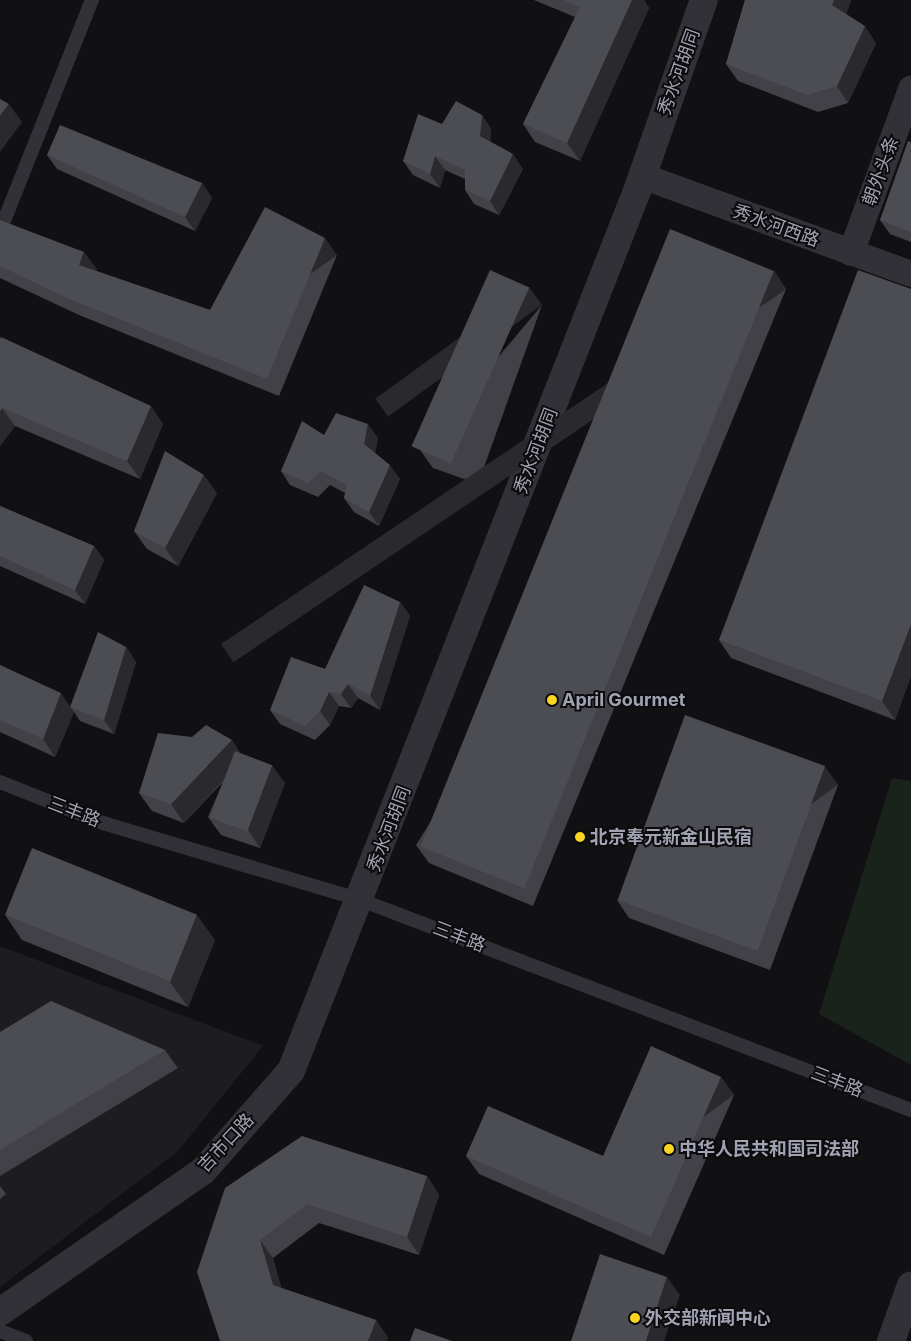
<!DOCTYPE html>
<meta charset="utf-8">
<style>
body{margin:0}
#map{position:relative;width:911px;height:1341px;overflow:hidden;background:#111012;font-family:Inter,"Noto Sans SC",sans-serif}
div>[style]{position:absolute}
.built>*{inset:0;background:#1d1c1f}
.green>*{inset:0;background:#1a221c}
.service>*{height:14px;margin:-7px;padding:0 7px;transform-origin:7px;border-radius:7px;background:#313137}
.minor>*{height:26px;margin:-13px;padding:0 13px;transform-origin:13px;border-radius:13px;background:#313137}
.tertiary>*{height:28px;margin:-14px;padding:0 14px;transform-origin:14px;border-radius:14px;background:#313137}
.wall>*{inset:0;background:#414147}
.shaded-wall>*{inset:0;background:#2a292d;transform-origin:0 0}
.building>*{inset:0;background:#4c4c53;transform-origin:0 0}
.dots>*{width:14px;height:14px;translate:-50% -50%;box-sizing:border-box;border:2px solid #0c0b0d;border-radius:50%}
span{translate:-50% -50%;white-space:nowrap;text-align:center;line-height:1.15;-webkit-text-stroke:4px #0c0b0d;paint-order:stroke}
.street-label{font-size:18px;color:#a1a3b3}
.poi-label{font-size:18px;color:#a1a3b3;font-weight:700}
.left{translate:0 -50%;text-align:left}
</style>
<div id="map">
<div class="built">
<div style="clip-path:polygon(0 946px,263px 1046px,177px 1152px,0 1287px)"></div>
</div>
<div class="green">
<div style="clip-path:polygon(892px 778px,911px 781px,911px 1065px,819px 1014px)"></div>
</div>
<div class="service">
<div style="left:0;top:231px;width:249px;rotate:-68.3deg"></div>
<div style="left:0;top:782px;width:111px;rotate:21.7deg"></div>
<div style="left:103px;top:823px;width:269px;rotate:16.6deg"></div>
<div style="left:361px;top:900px;width:589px;rotate:20.9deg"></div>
<div style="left:0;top:1331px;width:28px;rotate:21deg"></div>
</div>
<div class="minor">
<div style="left:642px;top:176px;width:286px;rotate:20deg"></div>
<div style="left:851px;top:253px;width:175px;rotate:-69.9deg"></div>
</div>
<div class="tertiary">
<div style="left:0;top:1312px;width:247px;rotate:-34.8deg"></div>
<div style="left:203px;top:1171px;width:133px;rotate:-48.7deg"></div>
<div style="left:291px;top:1071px;width:946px;rotate:-68.54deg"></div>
<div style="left:637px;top:191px;width:202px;rotate:-70.7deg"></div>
<div style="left:891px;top:1341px;width:59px;rotate:-70.3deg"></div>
</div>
<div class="wall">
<div style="clip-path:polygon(534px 0,644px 0,649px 8px,580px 161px,535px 142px,523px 124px,575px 17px)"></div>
<div style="clip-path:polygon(745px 0,851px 0,846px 14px,876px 43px,848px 103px,818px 112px,738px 81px,726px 64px)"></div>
<div style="clip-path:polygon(482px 115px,491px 129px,490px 142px,523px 169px,499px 215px,474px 204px,465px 190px,465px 179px,445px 170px,440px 188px,413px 175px,403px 161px,442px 124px)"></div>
<div style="clip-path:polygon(911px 142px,911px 242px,890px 234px,880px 220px)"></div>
<div style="clip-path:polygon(47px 155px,202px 183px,212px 198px,195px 231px,57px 169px)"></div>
<div style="clip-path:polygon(0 220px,97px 269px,96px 271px,210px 310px,337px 255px,279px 396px,79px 315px,0 278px)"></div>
<div style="clip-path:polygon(774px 271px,786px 289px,533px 906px,429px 863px,416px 845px)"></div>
<div style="clip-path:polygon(911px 289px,911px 676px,895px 720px,731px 658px,719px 640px)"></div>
<div style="clip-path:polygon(542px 305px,478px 484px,433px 468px,420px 450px)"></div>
<div style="clip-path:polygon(0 339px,163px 424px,140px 479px,15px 426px,0 446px)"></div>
<div style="clip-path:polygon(324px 435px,378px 438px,375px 453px,400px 479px,379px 526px,354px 512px,344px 498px,345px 493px,330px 485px,318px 497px,290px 485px,281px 471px)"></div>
<div style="clip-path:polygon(217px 493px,178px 566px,147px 549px,134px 531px)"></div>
<div style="clip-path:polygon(0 506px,94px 546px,104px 560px,85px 604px,0 566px)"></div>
<div style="clip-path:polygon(400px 602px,410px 616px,380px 710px,358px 698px,351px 708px,339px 706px,330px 725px,315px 740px,280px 724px,270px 710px,325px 669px)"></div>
<div style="clip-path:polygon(126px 647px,136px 662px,114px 734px,80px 721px,74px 712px,55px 757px,0 732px,0 665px,70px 707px)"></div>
<div style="clip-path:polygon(240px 753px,285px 783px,260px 848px,221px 835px,208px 817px,223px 782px,184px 823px,152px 811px,139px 793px)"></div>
<div style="clip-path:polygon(825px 767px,838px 785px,770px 970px,629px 918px,617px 900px)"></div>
<div style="clip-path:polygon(5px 915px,215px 940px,188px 1007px,22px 940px)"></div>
<div style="clip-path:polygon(0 1032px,165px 1050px,178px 1068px,0 1176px)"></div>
<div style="clip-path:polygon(721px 1077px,734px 1095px,664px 1255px,479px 1174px,466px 1156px,603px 1156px)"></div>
<div style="clip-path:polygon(427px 1176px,439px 1195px,419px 1255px,319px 1223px,273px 1258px,281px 1288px,376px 1320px,388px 1338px,220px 1341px,225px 1188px)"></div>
<div style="clip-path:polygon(0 1186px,6px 1194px,0 1199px)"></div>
</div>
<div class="shaded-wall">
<div style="clip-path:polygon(632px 0,644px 0,649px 8px,580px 161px,567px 143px)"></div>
<div style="clip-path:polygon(834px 0,851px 0,844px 22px,832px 5px)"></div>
<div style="clip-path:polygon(865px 26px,876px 43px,848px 103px,837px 86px)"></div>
<div style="clip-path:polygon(9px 104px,22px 122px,0 152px,0 116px)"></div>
<div style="clip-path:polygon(482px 115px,491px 129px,490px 151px,480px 136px)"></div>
<div style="clip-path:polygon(513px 154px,523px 169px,499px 215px,490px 201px)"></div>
<div style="clip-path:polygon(435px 156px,445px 170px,440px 188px,430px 174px)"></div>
<div style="clip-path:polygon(202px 183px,212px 198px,195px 231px,185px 217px)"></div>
<div style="left:325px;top:238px;width:21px;height:152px;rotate:55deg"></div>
<div style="clip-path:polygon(84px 252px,97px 269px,91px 283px,79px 265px)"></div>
<div style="left:774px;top:271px;width:22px;height:667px;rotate:56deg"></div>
<div style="left:529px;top:287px;width:22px;height:190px;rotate:54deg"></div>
<div style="clip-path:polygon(151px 406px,163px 424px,140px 479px,127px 461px)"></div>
<div style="clip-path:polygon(2px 408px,15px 426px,0 446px,0 411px)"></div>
<div style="clip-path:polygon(368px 424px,378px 438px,374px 458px,364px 444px)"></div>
<div style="clip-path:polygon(390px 465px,400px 479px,379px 526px,369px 512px)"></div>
<div style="clip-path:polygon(204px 475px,217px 493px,178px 566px,165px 548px)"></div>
<div style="clip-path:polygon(94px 546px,104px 560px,85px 604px,75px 590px)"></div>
<div style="clip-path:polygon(400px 602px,410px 616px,380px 710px,370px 696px)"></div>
<div style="clip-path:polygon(911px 624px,911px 676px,895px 720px,882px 701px)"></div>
<div style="clip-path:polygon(126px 647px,136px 662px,114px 734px,104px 720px)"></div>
<div style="clip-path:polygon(348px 684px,358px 698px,351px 708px,341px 694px)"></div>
<div style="clip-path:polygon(329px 692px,339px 706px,330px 725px,320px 711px)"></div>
<div style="clip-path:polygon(61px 693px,74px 712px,55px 757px,43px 739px)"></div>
<div style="clip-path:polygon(232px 740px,244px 758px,184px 823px,171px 804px)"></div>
<div style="clip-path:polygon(272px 765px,285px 783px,260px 848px,248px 830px)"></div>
<div style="left:825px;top:767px;width:22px;height:197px;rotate:54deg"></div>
<div style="clip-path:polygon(197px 915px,215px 940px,188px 1007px,170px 982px)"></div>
<div style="left:721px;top:1077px;width:22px;height:175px;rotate:54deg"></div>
<div style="clip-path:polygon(427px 1176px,439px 1195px,419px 1255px,407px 1237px)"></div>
<div style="clip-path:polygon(260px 1240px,273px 1258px,286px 1303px,273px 1285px)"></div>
<div style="clip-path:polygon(667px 1277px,680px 1295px,664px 1341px,646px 1341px)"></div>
<div style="clip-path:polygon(376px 1320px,388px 1338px,387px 1341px,368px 1341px)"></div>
</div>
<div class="building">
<div style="clip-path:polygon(564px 0,632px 0,567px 143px,523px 124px,580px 7px)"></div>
<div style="clip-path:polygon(745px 0,834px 0,832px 5px,865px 26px,837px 86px,807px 95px,726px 64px)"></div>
<div style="clip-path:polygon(0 99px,9px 104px,0 116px)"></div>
<div style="clip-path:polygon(456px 101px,482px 115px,480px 136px,513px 154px,490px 201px,465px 190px,465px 170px,435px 156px,430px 174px,403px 161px,418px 114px,442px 124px)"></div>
<div style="clip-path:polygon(60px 125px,202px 183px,185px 217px,47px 155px)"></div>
<div style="clip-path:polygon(908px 141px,911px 142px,911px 232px,880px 220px)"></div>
<div style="clip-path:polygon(265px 207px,325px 238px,267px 379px,67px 298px,0 266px,0 220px,84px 252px,79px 265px,210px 310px)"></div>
<div style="left:670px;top:229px;width:112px;height:666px;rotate:22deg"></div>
<div style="left:490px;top:270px;width:43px;height:193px;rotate:24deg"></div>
<div style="clip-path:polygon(858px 270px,911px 289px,911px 624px,882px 701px,719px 640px)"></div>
<div style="clip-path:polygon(1px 337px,151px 406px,127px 461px,2px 408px,0 411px,0 339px)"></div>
<div style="clip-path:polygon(336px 413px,368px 424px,364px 444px,390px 465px,369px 512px,344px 498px,347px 485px,321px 471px,308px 483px,281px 471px,302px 421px,324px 435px)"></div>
<div style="clip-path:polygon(165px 451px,204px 475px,165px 548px,134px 531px)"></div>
<div style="clip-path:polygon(0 506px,94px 546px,75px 590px,0 556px)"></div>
<div style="clip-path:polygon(364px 585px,400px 602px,370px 696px,348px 684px,341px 694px,329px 692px,320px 711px,305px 726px,270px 710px,291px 657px,325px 669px)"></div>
<div style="clip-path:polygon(98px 632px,126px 647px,104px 720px,70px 707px)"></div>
<div style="clip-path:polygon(0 665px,61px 693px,43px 739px,0 720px)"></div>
<div style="left:685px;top:715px;width:149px;height:197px;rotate:20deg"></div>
<div style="clip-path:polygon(206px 725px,232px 740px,171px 804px,139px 793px,158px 733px,192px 737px)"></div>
<div style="left:235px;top:751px;width:40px;height:71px;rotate:21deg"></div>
<div style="left:32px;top:848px;width:178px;height:72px;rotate:22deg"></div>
<div style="clip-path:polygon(51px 1001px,165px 1050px,0 1150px,0 1032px)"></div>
<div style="clip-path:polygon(651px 1046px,721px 1077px,651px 1237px,466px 1156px,488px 1106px,603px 1156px)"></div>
<div style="clip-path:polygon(302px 1136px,427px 1176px,407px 1237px,307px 1204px,260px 1240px,273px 1285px,376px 1320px,368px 1341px,220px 1341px,197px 1272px,225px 1188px)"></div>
<div style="clip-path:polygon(600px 1254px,667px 1277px,646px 1341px,571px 1341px)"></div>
<div style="clip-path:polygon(415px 1328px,452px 1341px,410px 1341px)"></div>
</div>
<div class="dots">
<div style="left:552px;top:700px;background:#f9d521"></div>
<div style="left:580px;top:837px;background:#f9d521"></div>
<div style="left:669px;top:1149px;background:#f9d521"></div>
<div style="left:635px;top:1318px;background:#f9d521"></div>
</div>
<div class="street-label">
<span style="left:679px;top:72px;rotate:-70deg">秀水河胡同</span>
<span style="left:881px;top:171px;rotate:-70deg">朝外头条</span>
<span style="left:776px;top:226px;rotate:20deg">秀水河西路</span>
<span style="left:536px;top:451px;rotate:-69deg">秀水河胡同</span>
<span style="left:74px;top:812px;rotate:21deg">三丰路</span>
<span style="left:389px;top:829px;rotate:-69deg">秀水河胡同</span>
<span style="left:459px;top:937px;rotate:21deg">三丰路</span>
<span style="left:837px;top:1082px;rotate:21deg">三丰路</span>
<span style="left:226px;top:1143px;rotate:-47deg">吉市口路</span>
</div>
<div class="poi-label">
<span class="left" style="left:562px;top:700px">April Gourmet</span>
<span class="left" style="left:590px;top:837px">北京奉元新金山民宿</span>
<span class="left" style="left:679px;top:1149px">中华人民共和国司法部</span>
<span class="left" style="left:645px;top:1318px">外交部新闻中心</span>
</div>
</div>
